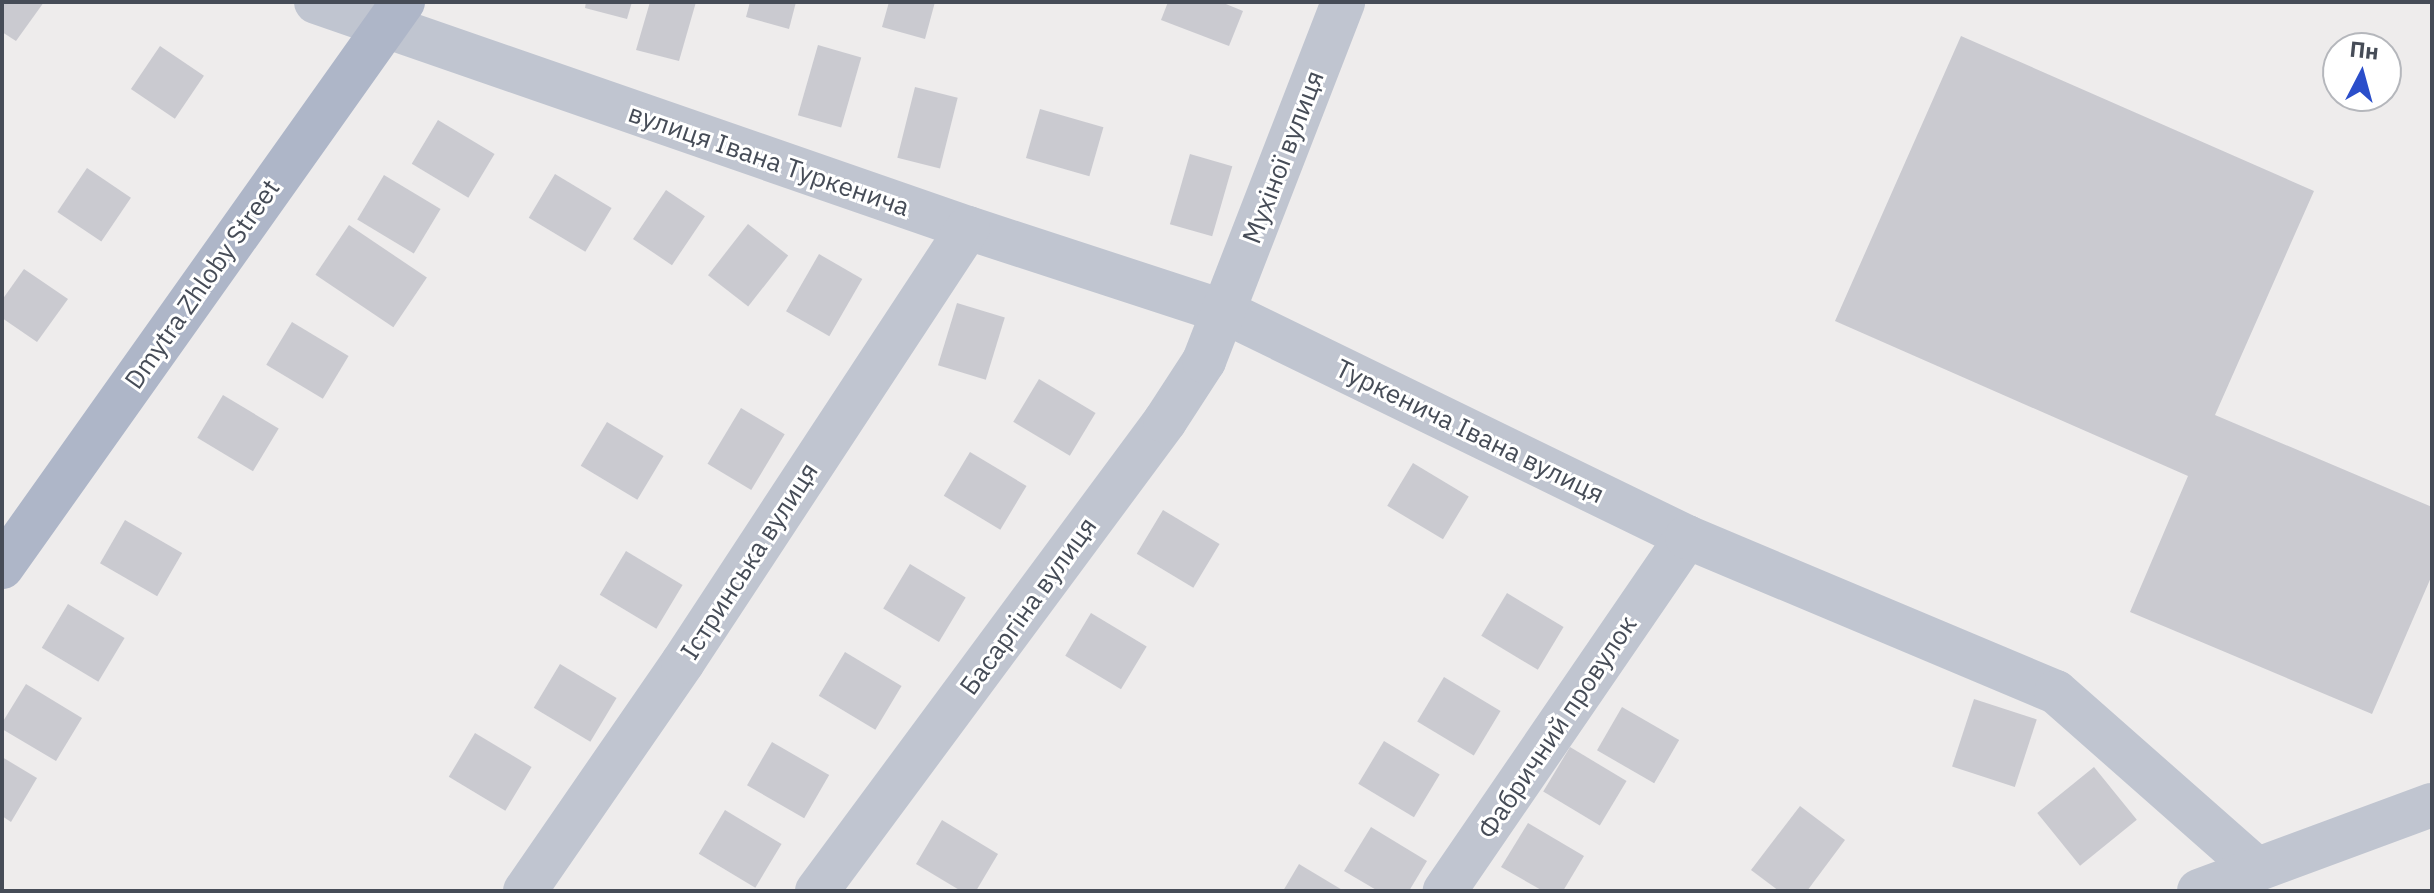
<!DOCTYPE html>
<meta charset="utf-8">
<style>
body{margin:0}
#map{position:relative;width:2434px;height:893px;overflow:hidden;background:#eeecec;font-family:"IBM Plex Sans",sans-serif}
div>[style]{position:absolute}
.building>*{inset:0;background:#cacad0;transform-origin:0 0}
.minor>*{height:44px;margin:-22px;padding:0 22px;transform-origin:22px;border-radius:22px;background:#c0c5d0}
.major>*{height:44px;margin:-22px;padding:0 22px;transform-origin:22px;border-radius:22px;background:#aeb6c8}
span{translate:-50% -50%;white-space:nowrap;text-align:center;line-height:1.15;-webkit-text-stroke:6px #fff;paint-order:stroke}
.street-label{font-size:26px;color:#464c57}
.frame{position:absolute;inset:0;border:4px solid #464c57;pointer-events:none}
.north{position:absolute;left:2322px;top:32px;width:80px;height:80px;box-sizing:border-box;background:#fff;border:2px solid #b5b7bc;border-radius:50%;rotate:6deg;font-size:22px;font-weight:700;line-height:32px;text-align:center;color:#464c57}
.north::after{content:'';display:block;margin:auto;width:28px;height:36px;background:#2b4eca;clip-path:polygon(50% 0,100% 100%,50% 72%,0 100%)}
</style>
<div id="map">
<div class="building">
<div style="clip-path:polygon(2px 2px,44px 2px,16px 41px,2px 32px)"></div>
<div style="clip-path:polygon(586px 2px,632px 2px,627px 19px,585px 8px)"></div>
<div style="clip-path:polygon(650px 2px,696px 2px,679px 61px,636px 50px)"></div>
<div style="clip-path:polygon(750px 2px,796px 2px,789px 29px,746px 17px)"></div>
<div style="clip-path:polygon(889px 2px,935px 2px,925px 39px,882px 27px)"></div>
<div style="clip-path:polygon(1168px 2px,1221px 2px,1243px 11px,1229px 46px,1161px 20px)"></div>
<div style="clip-path:polygon(1961px 36px,2314px 191px,2215px 415px,2432px 507px,2432px 575px,2372px 714px,2130px 612px,2188px 476px,1835px 321px)"></div>
<div style="left:818px;top:45px;width:45px;height:73px;rotate:16deg"></div>
<div style="left:160px;top:46px;width:53px;height:52px;rotate:34deg"></div>
<div style="left:915px;top:87px;width:44px;height:73px;rotate:14deg"></div>
<div style="left:1040px;top:109px;width:66px;height:51px;rotate:16deg"></div>
<div style="left:438px;top:120px;width:66px;height:51px;rotate:31deg"></div>
<div style="left:1190px;top:154px;width:44px;height:73px;rotate:16deg"></div>
<div style="left:87px;top:168px;width:53px;height:53px;rotate:34deg"></div>
<div style="left:555px;top:174px;width:66px;height:51px;rotate:31deg"></div>
<div style="left:384px;top:175px;width:66px;height:52px;rotate:31deg"></div>
<div style="left:666px;top:190px;width:47px;height:59px;rotate:34deg"></div>
<div style="left:748px;top:224px;width:51px;height:65px;rotate:38deg"></div>
<div style="left:349px;top:225px;width:94px;height:60px;rotate:34deg"></div>
<div style="left:819px;top:254px;width:50px;height:66px;rotate:30deg"></div>
<div style="clip-path:polygon(24px 269px,68px 299px,37px 342px,2px 318px,2px 300px)"></div>
<div style="left:957px;top:303px;width:50px;height:65px;rotate:17deg"></div>
<div style="left:292px;top:322px;width:66px;height:50px;rotate:31deg"></div>
<div style="left:1039px;top:379px;width:66px;height:50px;rotate:31deg"></div>
<div style="left:223px;top:395px;width:65px;height:50px;rotate:31deg"></div>
<div style="left:741px;top:408px;width:51px;height:65px;rotate:31deg"></div>
<div style="left:607px;top:422px;width:66px;height:51px;rotate:31deg"></div>
<div style="left:970px;top:452px;width:66px;height:51px;rotate:31deg"></div>
<div style="left:1413px;top:463px;width:65px;height:50px;rotate:31deg"></div>
<div style="left:1163px;top:510px;width:66px;height:51px;rotate:31deg"></div>
<div style="left:125px;top:520px;width:66px;height:50px;rotate:30deg"></div>
<div style="left:626px;top:551px;width:66px;height:51px;rotate:31deg"></div>
<div style="left:910px;top:564px;width:65px;height:52px;rotate:31deg"></div>
<div style="left:1507px;top:593px;width:66px;height:50px;rotate:31deg"></div>
<div style="left:68px;top:604px;width:66px;height:51px;rotate:31deg"></div>
<div style="left:1091px;top:613px;width:65px;height:50px;rotate:31deg"></div>
<div style="left:845px;top:652px;width:66px;height:51px;rotate:31deg"></div>
<div style="left:560px;top:664px;width:66px;height:51px;rotate:31deg"></div>
<div style="left:1444px;top:677px;width:66px;height:52px;rotate:31deg"></div>
<div style="clip-path:polygon(26px 684px,82px 718px,56px 761px,2px 729px,2px 723px)"></div>
<div style="left:1974px;top:699px;width:66px;height:71px;rotate:18deg"></div>
<div style="left:1622px;top:707px;width:66px;height:50px;rotate:30deg"></div>
<div style="left:475px;top:733px;width:66px;height:51px;rotate:31deg"></div>
<div style="left:1384px;top:741px;width:65px;height:50px;rotate:31deg"></div>
<div style="left:772px;top:742px;width:66px;height:50px;rotate:30deg"></div>
<div style="left:1570px;top:747px;width:66px;height:52px;rotate:31deg"></div>
<div style="clip-path:polygon(2px 757px,37px 778px,11px 822px,2px 816px)"></div>
<div style="left:2094px;top:767px;width:68px;height:73px;rotate:51deg"></div>
<div style="clip-path:polygon(1800px 806px,1845px 840px,1807px 891px,1779px 891px,1751px 870px)"></div>
<div style="left:725px;top:810px;width:66px;height:51px;rotate:31deg"></div>
<div style="clip-path:polygon(942px 820px,998px 854px,976px 891px,961px 891px,916px 864px)"></div>
<div style="clip-path:polygon(1528px 823px,1584px 856px,1563px 891px,1543px 891px,1501px 867px)"></div>
<div style="clip-path:polygon(1371px 827px,1427px 861px,1409px 891px,1378px 891px,1344px 871px)"></div>
<div style="clip-path:polygon(1299px 864px,1344px 891px,1283px 891px)"></div>
</div>
<div class="minor">
<div style="left:316px;top:2px;width:690px;rotate:19.12deg"></div>
<div style="left:968px;top:228px;width:270px;rotate:18.1deg"></div>
<div style="left:1225px;top:312px;width:514px;rotate:25.97deg"></div>
<div style="left:1687px;top:537px;width:429px;rotate:124.4deg"></div>
<div style="left:1687px;top:537px;width:400px;rotate:22.8deg"></div>
<div style="left:2056px;top:692px;width:268px;rotate:41.4deg"></div>
<div style="left:525px;top:891px;width:278px;rotate:-55.4deg"></div>
<div style="left:683px;top:662px;width:519px;rotate:-56.71deg"></div>
<div style="left:817px;top:891px;width:585px;rotate:-53.48deg"></div>
<div style="left:1165px;top:421px;width:72px;rotate:-57deg"></div>
<div style="left:1204px;top:361px;width:385px;rotate:-68.8deg"></div>
<div style="left:2199px;top:891px;width:248px;rotate:-20.3deg"></div>
</div>
<div class="major">
<div style="left:2px;top:567px;width:693px;rotate:-54.64deg"></div>
</div>
<div class="street-label">
<span style="left:1283px;top:157px;rotate:-69deg">Мухіної вулиця</span>
<span style="left:769px;top:160px;rotate:19deg">вулиця Івана Туркенича</span>
<span style="left:202px;top:284px;rotate:-55deg">Dmytra Zhloby Street</span>
<span style="left:1470px;top:431px;rotate:26deg">Туркенича Івана вулиця</span>
<span style="left:749px;top:561px;rotate:-57deg">Істринська вулиця</span>
<span style="left:1028px;top:606px;rotate:-54deg">Басаргіна вулиця</span>
<span style="left:1557px;top:727px;rotate:-56deg">Фабричний провулок</span>
</div>
<div class="frame"></div>
<div class="north">Пн</div>
</div>
